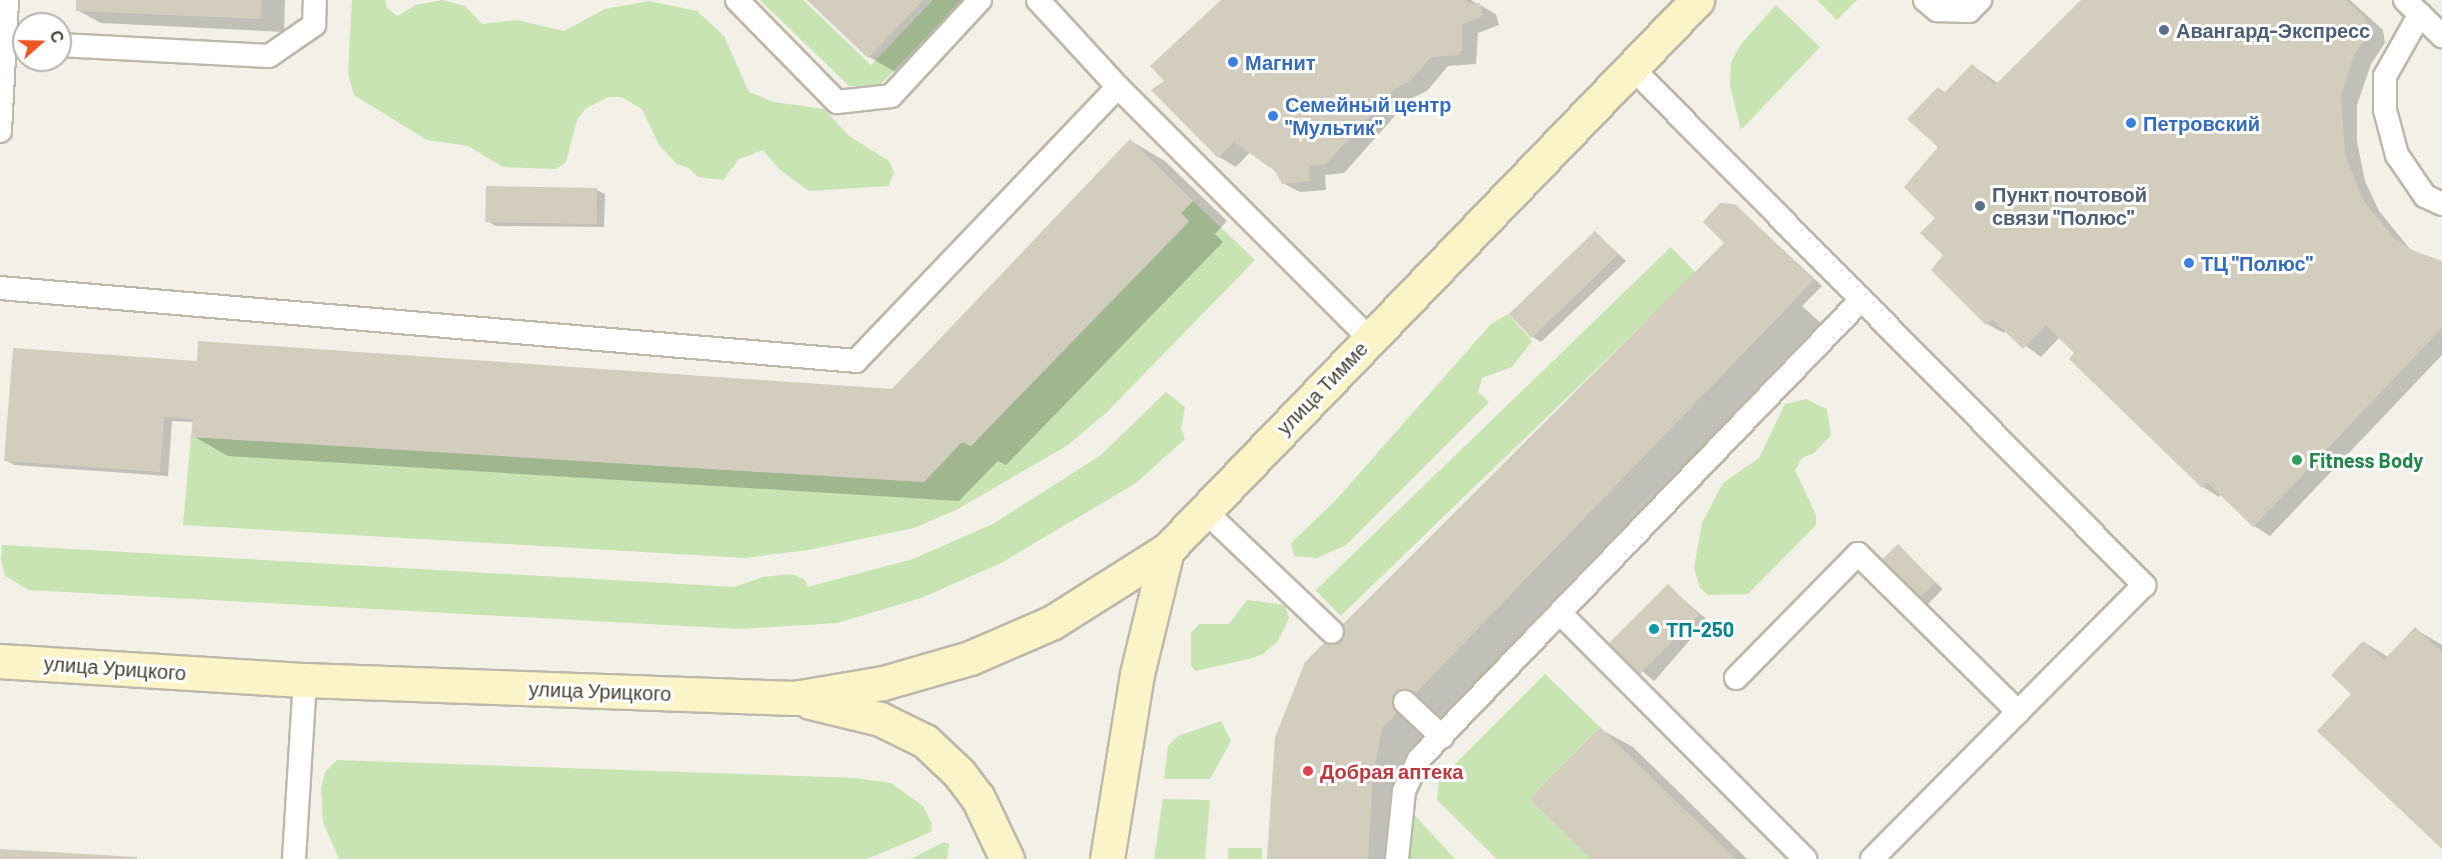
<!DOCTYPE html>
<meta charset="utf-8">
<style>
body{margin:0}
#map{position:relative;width:2442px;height:859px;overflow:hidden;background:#f2f0e7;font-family:Barlow,sans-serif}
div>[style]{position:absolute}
.green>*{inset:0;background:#c8e4b2;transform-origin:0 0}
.shadow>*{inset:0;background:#0003;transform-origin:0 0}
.building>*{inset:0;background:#d3cdbd;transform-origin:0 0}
.roads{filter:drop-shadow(2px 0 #bdb8aa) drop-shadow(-2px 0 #bdb8aa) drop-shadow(0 2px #bdb8aa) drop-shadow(0 -2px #bdb8aa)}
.lane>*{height:22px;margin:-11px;padding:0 11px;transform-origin:11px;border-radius:11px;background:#fff}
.secondary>*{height:33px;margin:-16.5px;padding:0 16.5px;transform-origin:16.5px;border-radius:16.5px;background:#fbf4c8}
.dots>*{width:16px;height:16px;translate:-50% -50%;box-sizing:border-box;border:3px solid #fff;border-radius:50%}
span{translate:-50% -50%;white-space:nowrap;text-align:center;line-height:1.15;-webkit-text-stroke:6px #fff;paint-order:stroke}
.service-label{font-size:20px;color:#4e5e75;font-weight:700}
.left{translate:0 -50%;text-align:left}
.shop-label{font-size:20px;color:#366cbe;font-weight:700}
.street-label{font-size:20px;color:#454136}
.leisure-label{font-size:20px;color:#27864d;font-weight:700}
.culture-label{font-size:20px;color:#0d838f;font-weight:700}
.health-label{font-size:20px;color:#be3a42;font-weight:700}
.north{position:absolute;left:12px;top:12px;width:60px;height:60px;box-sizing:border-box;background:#fff;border:2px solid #b5b3af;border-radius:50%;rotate:70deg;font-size:16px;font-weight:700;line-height:24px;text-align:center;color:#454136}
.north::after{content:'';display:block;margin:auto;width:21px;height:27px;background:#ed5723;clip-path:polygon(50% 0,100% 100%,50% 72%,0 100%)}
</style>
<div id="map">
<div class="green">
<div style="clip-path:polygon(352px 0,385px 0,387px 8px,397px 16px,416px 5px,443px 0,465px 6px,482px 24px,517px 20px,564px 31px,605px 9px,649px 1px,697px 11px,724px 36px,749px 92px,774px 102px,824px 109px,849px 136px,889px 161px,894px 173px,889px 186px,809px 191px,779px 169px,763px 150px,739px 159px,723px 180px,698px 177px,689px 168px,677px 164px,659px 145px,642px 109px,621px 97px,608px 97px,585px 109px,577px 120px,566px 162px,556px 169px,503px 167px,468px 146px,427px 140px,354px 95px,348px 74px)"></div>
<div style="clip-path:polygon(760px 0,803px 0,871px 65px,933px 0,962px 0,879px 86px,849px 86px)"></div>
<div style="clip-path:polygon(1817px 0,1857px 0,1837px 20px)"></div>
<div style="clip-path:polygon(1776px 5px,1820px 47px,1741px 130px,1730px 86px,1731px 62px,1742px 43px)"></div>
<div style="clip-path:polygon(1193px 201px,1255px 260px,1106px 413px,1068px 445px,958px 509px,914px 528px,808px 550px,745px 558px,183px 525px,191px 437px,924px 482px,962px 442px,971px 446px,1189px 222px,1181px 213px)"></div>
<div style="left:1671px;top:247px;width:36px;height:494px;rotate:46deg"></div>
<div style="clip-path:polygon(1508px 314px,1532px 341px,1512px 367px,1482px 378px,1478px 392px,1489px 402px,1346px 545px,1317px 558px,1294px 556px,1291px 543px,1335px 501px,1491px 324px)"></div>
<div style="clip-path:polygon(1166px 392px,1185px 407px,1181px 429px,1185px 439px,1136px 483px,1001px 563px,921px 598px,837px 623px,740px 629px,29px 590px,5px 576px,1px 559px,2px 545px,734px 587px,763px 577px,791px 574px,804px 579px,808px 587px,913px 559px,993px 524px,1101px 455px)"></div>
<div style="clip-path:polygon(1806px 399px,1827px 409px,1831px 435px,1814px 453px,1802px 458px,1795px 470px,1816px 515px,1816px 525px,1748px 594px,1708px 595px,1700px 588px,1694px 568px,1702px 523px,1723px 483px,1759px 458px,1785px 404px)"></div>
<div style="clip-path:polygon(1247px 600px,1285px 605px,1289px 618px,1278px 641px,1263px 654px,1249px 659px,1195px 671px,1191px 665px,1191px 633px,1199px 624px,1229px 624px)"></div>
<div style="clip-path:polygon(1545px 674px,1600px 727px,1529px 799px,1591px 859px,1497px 859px,1437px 800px,1439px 780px)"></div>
<div style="clip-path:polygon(1221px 721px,1231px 741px,1210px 779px,1164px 779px,1168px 746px,1178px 736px)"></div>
<div style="clip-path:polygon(337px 760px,855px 778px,891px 783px,923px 806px,932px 824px,931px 832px,867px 859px,339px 859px,323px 822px,321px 789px,325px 772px)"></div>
<div style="clip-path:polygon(1163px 799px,1210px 800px,1205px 859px,1154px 859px)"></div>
<div style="clip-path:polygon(1409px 809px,1455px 859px,1404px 859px)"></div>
<div style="clip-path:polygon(944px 842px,949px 844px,947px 859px,911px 859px)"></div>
<div style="left:1228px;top:848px;width:34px;height:11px"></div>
</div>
<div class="shadow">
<div style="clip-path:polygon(78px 0,285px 0,284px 32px,101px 23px,77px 10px)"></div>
<div style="clip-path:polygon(808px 0,973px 0,901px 75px,869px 57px)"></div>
<div style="clip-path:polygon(1223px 0,1471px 0,1496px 14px,1499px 25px,1478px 33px,1476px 64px,1448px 66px,1427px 91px,1410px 99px,1344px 173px,1325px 175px,1326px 190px,1300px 192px,1283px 183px,1276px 170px,1250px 152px,1236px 167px,1219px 157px,1166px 81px)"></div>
<div style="clip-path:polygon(2083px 0,2350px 0,2383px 30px,2385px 43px,2371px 64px,2357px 105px,2357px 142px,2365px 181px,2379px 211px,2410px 249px,2442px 264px,2442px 355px,2270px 536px,2254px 526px,2221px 494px,2219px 497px,2203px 487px,2060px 337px,2041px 357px,2006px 331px,2004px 333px,1987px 324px,1945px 255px,1937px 218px,1938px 88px,1946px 93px,1973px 66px,1999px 84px)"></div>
<div style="clip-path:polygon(1131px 141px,1165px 161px,1227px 221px,1215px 234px,1223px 242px,1006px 465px,998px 461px,959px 501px,228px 456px,193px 436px,194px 422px,172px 421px,168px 476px,14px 465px,6px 460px,198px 363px,892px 390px)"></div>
<div style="clip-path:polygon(597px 190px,605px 194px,604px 227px,496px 226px,487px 221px)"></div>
<div style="clip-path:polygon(1735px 205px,1822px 286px,1802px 306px,1822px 324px,1414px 747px,1405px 792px,1401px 859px,1269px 859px,1725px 245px)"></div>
<div style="clip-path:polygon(1596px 233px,1626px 261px,1541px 342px,1533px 337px)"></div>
<div style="left:1898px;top:546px;width:62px;height:25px;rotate:44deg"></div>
<div style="left:1668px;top:586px;width:52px;height:81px;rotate:41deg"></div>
<div style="clip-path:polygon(2415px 629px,2442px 645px,2442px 847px,2353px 694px,2364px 642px,2388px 657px)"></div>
<div style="clip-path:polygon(1600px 729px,1633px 747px,1747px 859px,1593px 859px)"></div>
</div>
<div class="building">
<div style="clip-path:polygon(76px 0,262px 0,261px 19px,76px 11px)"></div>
<div style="clip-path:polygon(807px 0,923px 0,868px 58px)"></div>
<div style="clip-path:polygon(1221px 0,1466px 0,1470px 4px,1480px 3px,1483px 16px,1462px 24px,1462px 49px,1459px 55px,1431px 57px,1410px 81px,1393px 90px,1326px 164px,1309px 166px,1310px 181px,1282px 184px,1275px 171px,1234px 142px,1218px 158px,1151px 90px,1164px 81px,1150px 66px)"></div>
<div style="clip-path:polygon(2081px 0,2346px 0,2366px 19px,2369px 33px,2354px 55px,2341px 95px,2345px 155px,2363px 200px,2393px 237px,2409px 249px,2442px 261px,2442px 328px,2253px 527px,2207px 482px,2202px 488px,2069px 359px,2074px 353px,2046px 325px,2023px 349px,1992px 319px,1986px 325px,1931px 270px,1943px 255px,1920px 233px,1935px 218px,1904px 187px,1938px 147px,1907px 119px,1938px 87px,1944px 93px,1972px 64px,1995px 85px)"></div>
<div style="clip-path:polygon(1130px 139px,1193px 201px,1181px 213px,1189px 221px,971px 446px,962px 442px,924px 482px,191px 437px,193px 419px,164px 417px,160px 472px,4px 461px,13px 348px,197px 361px,198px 341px,892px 389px)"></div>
<div style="left:486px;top:186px;width:111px;height:36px;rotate:1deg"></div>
<div style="clip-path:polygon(1720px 203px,1735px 204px,1814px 280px,1382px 728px,1373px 773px,1368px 859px,1267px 859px,1275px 737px,1305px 662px,1724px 243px,1703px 222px)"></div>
<div style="left:1595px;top:231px;width:33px;height:120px;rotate:46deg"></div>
<div style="left:1898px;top:544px;width:54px;height:28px;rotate:46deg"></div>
<div style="left:1668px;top:584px;width:44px;height:84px;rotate:45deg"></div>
<div style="clip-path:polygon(2415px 627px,2442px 652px,2442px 849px,2317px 731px,2351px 694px,2331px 675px,2363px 641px,2384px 660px)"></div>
<div style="clip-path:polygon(1600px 727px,1653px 779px,1736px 859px,1591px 859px,1529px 799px)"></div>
<div style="clip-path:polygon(0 849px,137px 857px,137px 859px,0 859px)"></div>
</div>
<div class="roads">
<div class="lane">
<div style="left:737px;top:0;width:143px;rotate:45.6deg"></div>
<div style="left:837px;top:102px;width:54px;rotate:-6.3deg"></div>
<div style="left:891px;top:96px;width:131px;rotate:-47.2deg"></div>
<div style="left:1038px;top:0;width:118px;rotate:47.4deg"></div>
<div style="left:1925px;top:0;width:16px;rotate:40deg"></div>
<div style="left:1937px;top:10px;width:32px;rotate:2deg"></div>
<div style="left:1969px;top:11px;width:16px;rotate:-45deg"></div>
<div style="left:2405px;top:0;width:52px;rotate:44.2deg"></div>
<div style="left:2420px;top:14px;width:71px;rotate:119.4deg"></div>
<div style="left:2385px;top:76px;width:34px;rotate:90deg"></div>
<div style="left:2385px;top:110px;width:47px;rotate:75.1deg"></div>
<div style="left:2397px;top:155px;width:50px;rotate:55.7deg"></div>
<div style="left:2425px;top:196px;width:19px;rotate:25deg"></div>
<div style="left:60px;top:45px;width:209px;rotate:3deg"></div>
<div style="left:269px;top:56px;width:55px;rotate:-34.6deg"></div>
<div style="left:314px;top:25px;width:25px;rotate:-88deg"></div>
<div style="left:1632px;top:68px;width:728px;rotate:45.28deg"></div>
<div style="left:2144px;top:585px;width:386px;rotate:134.8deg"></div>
<div style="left:0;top:131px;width:131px;rotate:-86.9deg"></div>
<div style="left:0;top:288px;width:859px;rotate:4.87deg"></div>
<div style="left:856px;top:361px;width:379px;rotate:-46.3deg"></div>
<div style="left:1118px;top:87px;width:355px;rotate:45deg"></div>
<div style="left:1205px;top:511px;width:175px;rotate:43.6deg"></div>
<div style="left:1561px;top:614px;width:346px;rotate:45.1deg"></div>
<div style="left:1736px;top:678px;width:174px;rotate:-45.5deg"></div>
<div style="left:1858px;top:554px;width:225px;rotate:44.6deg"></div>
<div style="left:1405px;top:702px;width:51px;rotate:43.4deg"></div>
<div style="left:294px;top:859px;width:179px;rotate:-86.5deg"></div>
<div style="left:1397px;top:859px;width:68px;rotate:-84.1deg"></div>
<div style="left:1404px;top:791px;width:35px;rotate:-65deg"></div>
<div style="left:1419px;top:759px;width:636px;rotate:-46.08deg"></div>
</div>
<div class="secondary">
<div style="left:0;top:661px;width:306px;rotate:3.6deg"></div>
<div style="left:305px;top:680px;width:489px;rotate:2.1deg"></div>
<div style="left:794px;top:698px;width:90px;rotate:-9.6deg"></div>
<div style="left:883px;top:683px;width:91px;rotate:-16deg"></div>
<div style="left:970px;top:658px;width:90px;rotate:-23.4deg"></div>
<div style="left:1053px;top:622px;width:135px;rotate:-32.3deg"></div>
<div style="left:810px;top:702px;width:72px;rotate:13.7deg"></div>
<div style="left:880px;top:719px;width:50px;rotate:26.1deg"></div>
<div style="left:925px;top:741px;width:47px;rotate:43.3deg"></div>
<div style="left:959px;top:773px;width:31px;rotate:53deg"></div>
<div style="left:978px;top:798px;width:68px;rotate:64.6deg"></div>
<div style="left:1107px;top:859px;width:187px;rotate:-80.8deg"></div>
<div style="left:1137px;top:674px;width:128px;rotate:-76.4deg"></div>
<div style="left:1167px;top:550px;width:764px;rotate:-46.06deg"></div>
</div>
</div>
<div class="dots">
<div style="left:2164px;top:30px;background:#5c6f8a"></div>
<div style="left:1233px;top:62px;background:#3f7fe0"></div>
<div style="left:1273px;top:116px;background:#3f7fe0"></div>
<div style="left:2131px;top:123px;background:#3f7fe0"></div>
<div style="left:1980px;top:206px;background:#5c6f8a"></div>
<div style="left:2189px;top:263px;background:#3f7fe0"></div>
<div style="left:2297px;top:460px;background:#2e9e5b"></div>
<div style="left:1654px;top:629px;background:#0f9aa8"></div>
<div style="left:1308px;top:771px;background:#e0444e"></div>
</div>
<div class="service-label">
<span class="left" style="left:2176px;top:30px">Авангард-Экспресс</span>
<span class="left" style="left:1992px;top:206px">Пункт почтовой<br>связи "Полюс"</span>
</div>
<div class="shop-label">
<span class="left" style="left:1245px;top:62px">Магнит</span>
<span class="left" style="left:1285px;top:116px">Семейный центр<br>"Мультик"</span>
<span class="left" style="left:2143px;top:123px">Петровский</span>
<span class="left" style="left:2201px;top:263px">ТЦ "Полюс"</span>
</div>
<div class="street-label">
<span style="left:1322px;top:388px;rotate:-46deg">улица Тимме</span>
<span style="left:115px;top:668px;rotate:4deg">улица Урицкого</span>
<span style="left:600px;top:691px;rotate:2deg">улица Урицкого</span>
</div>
<div class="leisure-label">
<span class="left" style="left:2309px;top:460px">Fitness Body</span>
</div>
<div class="culture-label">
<span class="left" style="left:1666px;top:629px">ТП-250</span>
</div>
<div class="health-label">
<span class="left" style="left:1320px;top:771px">Добрая аптека</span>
</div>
<div class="north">С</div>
</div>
